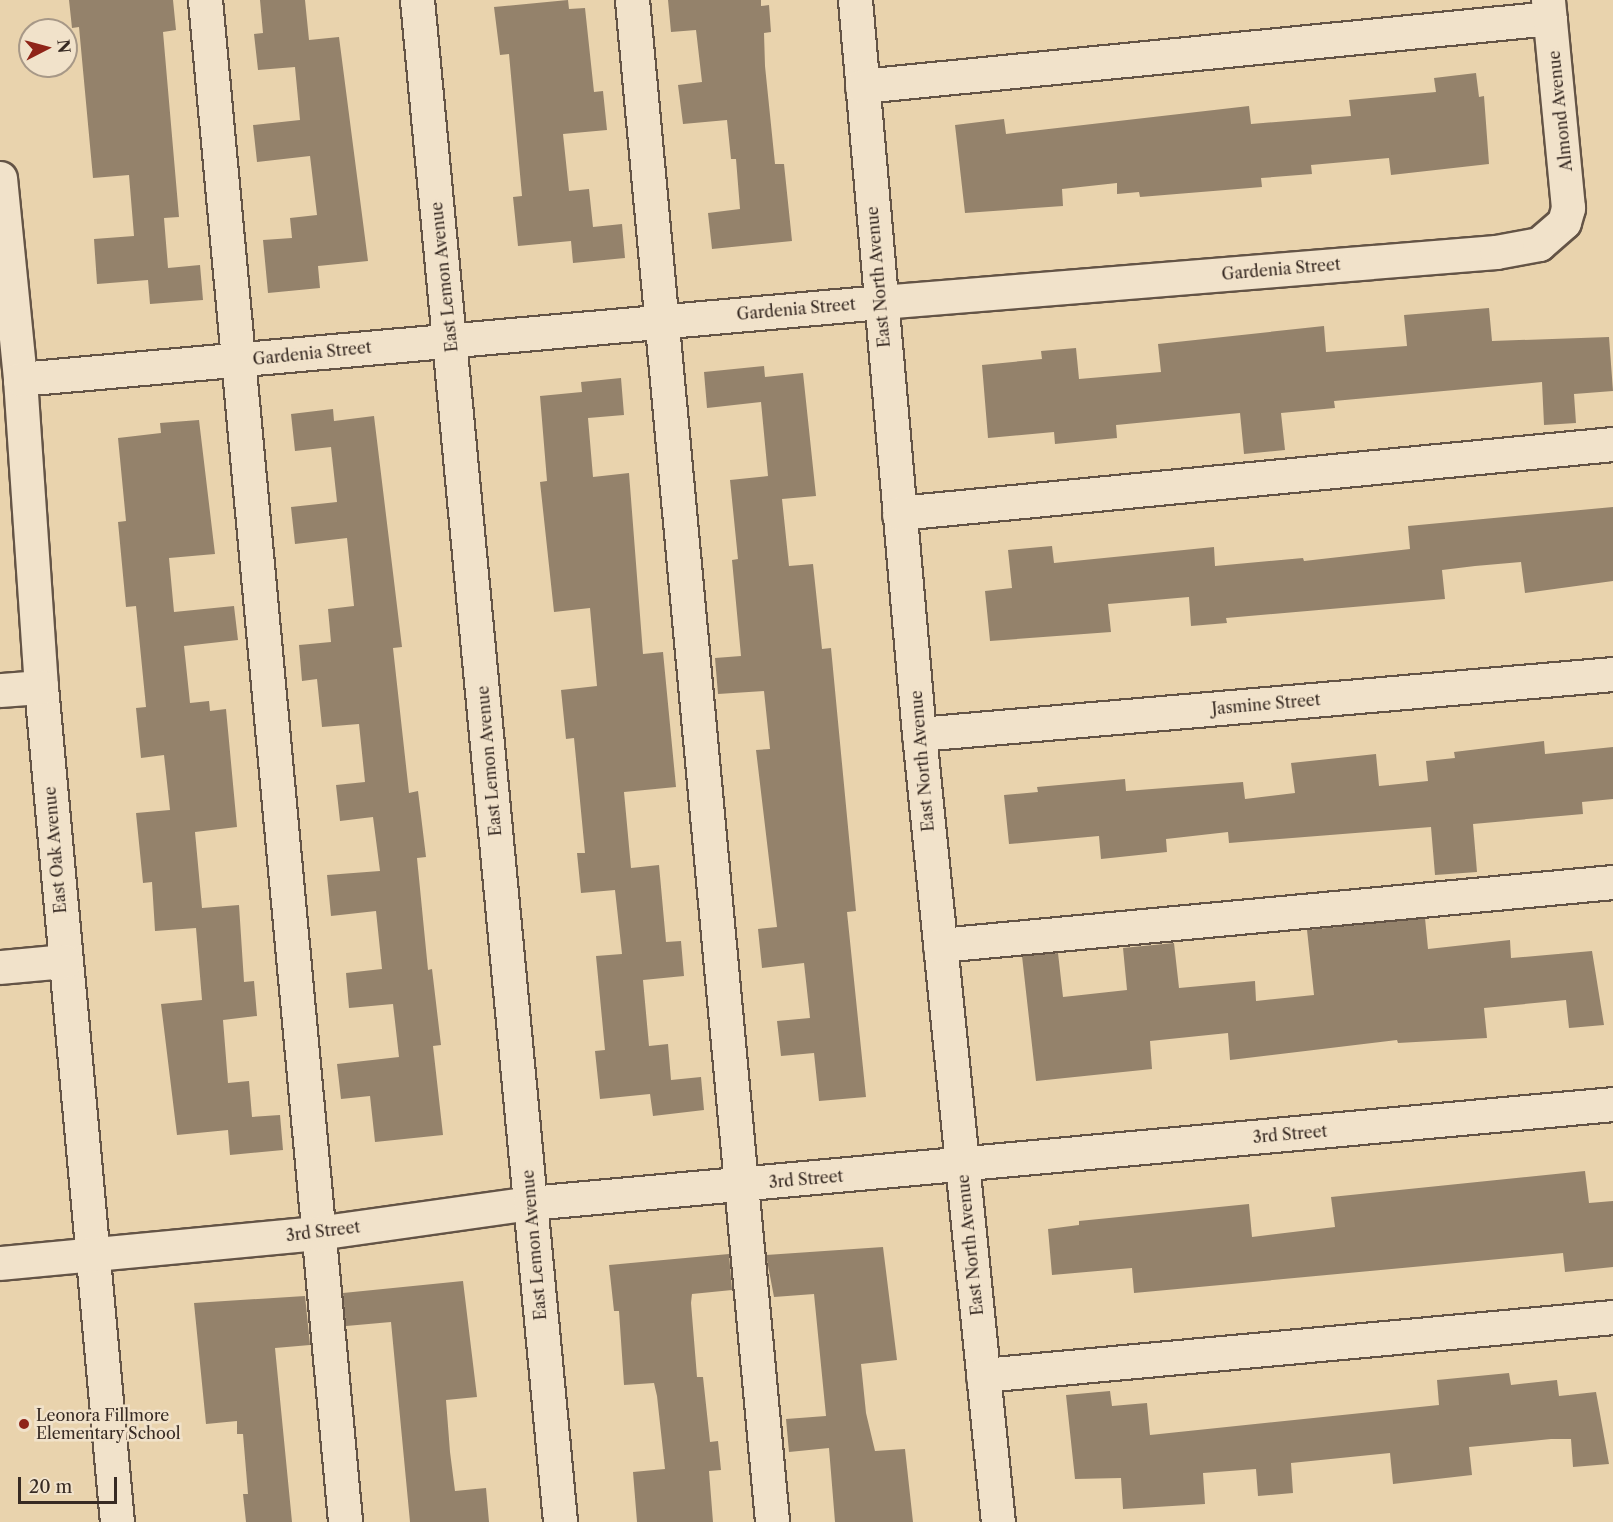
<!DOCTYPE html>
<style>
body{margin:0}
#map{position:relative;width:1613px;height:1522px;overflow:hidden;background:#e9d3ad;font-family:"Libre Caslon Text",serif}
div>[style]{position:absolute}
.building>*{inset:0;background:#94826b}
.roads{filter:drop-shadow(2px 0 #645446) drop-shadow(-2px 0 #645446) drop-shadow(0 2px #645446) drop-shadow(0 -2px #645446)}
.minor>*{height:33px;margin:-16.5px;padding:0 16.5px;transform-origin:16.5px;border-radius:16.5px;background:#f1e2ca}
.dots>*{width:16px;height:16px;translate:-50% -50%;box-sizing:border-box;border:3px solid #f1e2ca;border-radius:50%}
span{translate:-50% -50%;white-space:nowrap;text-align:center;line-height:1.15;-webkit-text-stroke:5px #f1e2ca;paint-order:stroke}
.street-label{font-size:16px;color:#372a23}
.poi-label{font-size:16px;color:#372a23}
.left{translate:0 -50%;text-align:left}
.north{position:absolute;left:18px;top:18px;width:60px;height:60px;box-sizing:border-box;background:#f1e2ca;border:2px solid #a79887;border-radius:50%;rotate:84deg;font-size:16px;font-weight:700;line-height:24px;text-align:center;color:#372a23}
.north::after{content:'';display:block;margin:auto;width:21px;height:27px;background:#8f2418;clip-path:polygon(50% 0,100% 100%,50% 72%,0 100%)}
.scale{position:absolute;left:18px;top:1477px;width:99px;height:27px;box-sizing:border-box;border:3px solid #372a23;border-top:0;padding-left:8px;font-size:18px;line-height:21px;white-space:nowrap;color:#372a23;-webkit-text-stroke:4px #f1e2ca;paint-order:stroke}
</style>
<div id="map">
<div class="building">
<div style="clip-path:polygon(69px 0,173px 0,176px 30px,163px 32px,179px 217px,164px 218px,168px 268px,200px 265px,203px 300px,150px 304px,148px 280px,97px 284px,94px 239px,134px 236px,129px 175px,93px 178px,79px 27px,72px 28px)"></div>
<div style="clip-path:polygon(260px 0,305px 0,309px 40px,339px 37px,368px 261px,318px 266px,320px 288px,268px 293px,263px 240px,292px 238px,290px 218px,317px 215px,310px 156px,257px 162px,253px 125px,300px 120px,295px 67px,258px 70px,254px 34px,263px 33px)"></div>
<div style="clip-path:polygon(568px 0,569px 9px,585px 8px,594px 92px,603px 91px,607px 130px,563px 134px,569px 191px,589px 189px,593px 227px,622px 224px,625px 258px,573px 263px,571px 241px,518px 246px,513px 197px,522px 196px,509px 54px,500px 55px,494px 7px)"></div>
<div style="clip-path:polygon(668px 0,761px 0,761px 6px,769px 5px,771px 32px,764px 33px,765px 66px,775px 164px,784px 164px,792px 241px,712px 249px,708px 213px,740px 209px,736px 159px,731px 159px,727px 120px,683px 124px,678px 85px,702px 82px,696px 30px,671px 32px)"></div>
<div style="clip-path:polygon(1476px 73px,1479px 97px,1484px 96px,1489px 164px,1391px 175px,1389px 158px,1311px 165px,1312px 174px,1261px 178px,1262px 187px,1140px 197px,1139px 192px,1117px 194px,1117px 183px,1062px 189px,1063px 206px,965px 213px,955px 125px,1004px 119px,1006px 134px,1249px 106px,1251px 124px,1351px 116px,1349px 100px,1436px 92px,1434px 78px)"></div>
<div style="clip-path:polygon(1489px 308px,1492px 341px,1609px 337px,1613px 391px,1574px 394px,1576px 423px,1544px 425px,1542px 382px,1334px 401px,1335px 408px,1281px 413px,1285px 450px,1244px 454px,1240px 413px,1116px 425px,1117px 438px,1055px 444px,1054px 432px,988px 438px,982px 365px,1042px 359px,1041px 351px,1076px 348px,1079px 379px,1161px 372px,1158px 344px,1324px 326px,1326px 352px,1407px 346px,1404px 315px)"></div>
<div style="clip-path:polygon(764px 366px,765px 377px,803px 373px,816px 496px,782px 499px,789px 566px,813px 564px,822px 649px,831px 648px,856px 911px,847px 912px,866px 1097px,819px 1101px,814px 1053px,781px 1056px,777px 1021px,810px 1018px,804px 963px,762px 968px,758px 929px,777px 927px,756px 750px,770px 749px,764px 691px,718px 694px,715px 658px,741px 656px,732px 560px,738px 559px,730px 480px,768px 476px,761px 402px,707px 408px,704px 372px)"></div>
<div style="clip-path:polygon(621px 378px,624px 415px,588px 418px,593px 477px,629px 473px,643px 654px,663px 652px,676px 787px,624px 792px,631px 868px,659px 865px,666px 942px,681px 941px,684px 976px,643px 980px,649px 1046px,668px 1044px,671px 1080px,701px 1077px,704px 1110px,653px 1116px,650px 1094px,600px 1099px,595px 1051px,605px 1050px,596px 956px,622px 954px,615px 890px,581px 893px,577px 853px,585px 853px,574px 738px,566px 739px,561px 690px,597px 686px,590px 608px,554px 612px,540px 482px,547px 481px,540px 396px,582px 392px,581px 382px)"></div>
<div style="clip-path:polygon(333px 409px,334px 421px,374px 416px,402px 647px,393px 648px,409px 793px,418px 791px,426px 857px,417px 858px,428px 970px,432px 969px,441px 1045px,433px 1046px,443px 1135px,375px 1142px,370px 1096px,341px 1099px,337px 1064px,399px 1057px,393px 1004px,349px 1008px,346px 973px,382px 969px,376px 911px,331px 916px,327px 875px,380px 871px,373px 817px,340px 821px,336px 785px,365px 782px,359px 724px,322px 727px,317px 679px,302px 681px,299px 645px,331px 642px,328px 609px,354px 606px,347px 538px,295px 544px,291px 507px,337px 502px,331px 447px,295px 451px,291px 414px)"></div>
<div style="clip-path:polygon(199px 420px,215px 554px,169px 558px,174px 612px,234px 606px,238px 640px,184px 646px,190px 703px,209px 701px,210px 711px,226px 709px,237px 827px,195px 832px,202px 908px,239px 905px,244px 982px,254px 981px,257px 1016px,223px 1020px,228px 1083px,249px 1081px,252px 1117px,280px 1115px,283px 1150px,230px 1155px,228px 1130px,177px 1135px,161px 1004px,202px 1000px,196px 928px,155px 931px,152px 882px,143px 883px,136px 813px,170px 810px,164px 755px,141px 758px,136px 708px,146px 707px,136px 606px,126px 607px,118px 522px,126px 521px,118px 438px,161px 433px,160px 423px)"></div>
<div style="clip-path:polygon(1613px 507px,1613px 581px,1525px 593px,1521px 562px,1475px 566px,1442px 570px,1445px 599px,1226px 618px,1227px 623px,1191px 626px,1189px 597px,1108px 604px,1111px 632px,990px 641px,985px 591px,1012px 588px,1008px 550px,1052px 546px,1054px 563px,1214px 547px,1215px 566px,1303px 558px,1304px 561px,1410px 549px,1408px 526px)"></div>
<div style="clip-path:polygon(1544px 741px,1545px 754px,1613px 747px,1613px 799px,1582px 802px,1583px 814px,1473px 824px,1477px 872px,1435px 875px,1431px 827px,1229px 843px,1228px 832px,1166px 839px,1167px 852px,1101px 859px,1099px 836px,1009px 844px,1004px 795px,1038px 792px,1037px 787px,1125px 779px,1126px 791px,1243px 782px,1245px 799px,1295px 793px,1291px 763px,1376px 754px,1379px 786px,1428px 781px,1426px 761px,1455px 758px,1454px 752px)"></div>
<div style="clip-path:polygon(1425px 918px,1428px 949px,1510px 940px,1511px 958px,1592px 951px,1604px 1025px,1569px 1028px,1566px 1000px,1484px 1008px,1487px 1038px,1398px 1043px,1397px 1040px,1230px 1060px,1228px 1033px,1150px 1041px,1152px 1069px,1036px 1081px,1022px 956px,1058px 953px,1063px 997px,1127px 990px,1123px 948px,1174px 943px,1179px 988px,1255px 981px,1256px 1001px,1314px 995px,1307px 930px)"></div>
<div style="clip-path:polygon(1585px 1171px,1589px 1203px,1613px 1201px,1613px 1267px,1565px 1272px,1563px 1253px,1134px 1293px,1132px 1268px,1052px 1275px,1048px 1229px,1079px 1225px,1079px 1221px,1249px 1204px,1252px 1237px,1335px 1227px,1331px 1197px)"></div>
<div style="clip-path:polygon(883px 1247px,897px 1360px,861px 1364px,866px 1413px,875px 1451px,905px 1449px,913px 1522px,835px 1522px,829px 1448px,789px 1452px,786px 1419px,826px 1416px,814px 1294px,774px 1297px,766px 1255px)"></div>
<div style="clip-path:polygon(729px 1254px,732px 1290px,692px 1294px,691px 1303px,697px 1377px,703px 1377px,710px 1442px,718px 1441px,721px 1470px,709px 1471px,713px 1522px,637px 1522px,633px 1472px,665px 1469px,657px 1396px,654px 1383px,624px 1385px,619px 1311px,614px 1311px,609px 1265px)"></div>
<div style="clip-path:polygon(463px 1281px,477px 1397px,446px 1400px,450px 1452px,455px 1491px,486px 1488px,489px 1522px,410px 1522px,391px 1322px,346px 1326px,343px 1293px)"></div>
<div style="clip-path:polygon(305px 1296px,310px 1345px,275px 1348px,292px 1522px,246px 1522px,243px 1494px,248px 1494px,243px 1434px,237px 1434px,237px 1421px,206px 1424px,194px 1303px)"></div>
<div style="clip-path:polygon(1509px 1373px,1511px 1385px,1557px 1380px,1559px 1396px,1596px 1392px,1609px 1464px,1573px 1467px,1571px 1439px,1551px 1439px,1469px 1447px,1472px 1475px,1393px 1484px,1390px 1453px,1291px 1463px,1293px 1493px,1258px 1496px,1256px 1469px,1203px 1473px,1205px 1504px,1123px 1509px,1121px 1478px,1075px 1479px,1066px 1395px,1110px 1391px,1112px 1406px,1147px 1403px,1150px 1435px,1439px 1405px,1437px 1380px)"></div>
</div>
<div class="roads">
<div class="minor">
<div style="left:205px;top:0;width:1528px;rotate:84.74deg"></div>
<div style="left:417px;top:0;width:1529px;rotate:84.63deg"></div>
<div style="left:632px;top:0;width:1528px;rotate:84.74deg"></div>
<div style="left:855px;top:0;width:737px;rotate:85.02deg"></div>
<div style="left:919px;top:734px;width:792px;rotate:84.28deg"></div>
<div style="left:862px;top:86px;width:691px;rotate:-5.64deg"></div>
<div style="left:0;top:178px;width:202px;rotate:84.3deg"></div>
<div style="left:20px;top:379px;width:309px;rotate:86.1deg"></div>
<div style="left:41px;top:687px;width:838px;rotate:84.8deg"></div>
<div style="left:20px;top:379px;width:864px;rotate:-5.11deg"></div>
<div style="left:881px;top:302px;width:617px;rotate:-4.65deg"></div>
<div style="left:1496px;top:252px;width:44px;rotate:-10.5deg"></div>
<div style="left:1539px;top:244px;width:33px;rotate:-41deg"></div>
<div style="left:1564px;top:222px;width:15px;rotate:-74deg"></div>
<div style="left:1568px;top:208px;width:209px;rotate:-95.5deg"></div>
<div style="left:899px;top:513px;width:717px;rotate:-5.52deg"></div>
<div style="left:0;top:690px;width:41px;rotate:-4.2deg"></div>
<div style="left:919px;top:734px;width:697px;rotate:-4.94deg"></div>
<div style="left:940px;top:945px;width:676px;rotate:-5.35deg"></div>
<div style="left:0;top:967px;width:65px;rotate:-5.3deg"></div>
<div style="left:0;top:1263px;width:318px;rotate:-5.4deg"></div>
<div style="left:317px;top:1233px;width:215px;rotate:-8deg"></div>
<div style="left:530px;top:1203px;width:1088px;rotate:-5.22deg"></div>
<div style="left:983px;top:1375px;width:633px;rotate:-5.26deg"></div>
</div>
</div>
<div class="dots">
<div style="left:24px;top:1424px;background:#8f2418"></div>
</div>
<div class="street-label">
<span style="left:1560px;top:111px;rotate:-96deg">Almond Avenue</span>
<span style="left:1281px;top:269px;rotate:-5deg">Gardenia Street</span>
<span style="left:444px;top:277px;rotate:-96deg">East Lemon Avenue</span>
<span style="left:878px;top:277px;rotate:-95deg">East North Avenue</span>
<span style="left:796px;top:309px;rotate:-5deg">Gardenia Street</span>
<span style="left:312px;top:353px;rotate:-6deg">Gardenia Street</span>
<span style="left:1266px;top:704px;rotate:-5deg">Jasmine Street</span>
<span style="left:489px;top:761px;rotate:-95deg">East Lemon Avenue</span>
<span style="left:922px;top:761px;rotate:-95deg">East North Avenue</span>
<span style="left:55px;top:850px;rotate:-95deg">East Oak Avenue</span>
<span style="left:1290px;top:1134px;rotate:-5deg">3rd Street</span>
<span style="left:806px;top:1179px;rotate:-5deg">3rd Street</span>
<span style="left:323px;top:1231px;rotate:-7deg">3rd Street</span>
<span style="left:534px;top:1245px;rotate:-95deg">East Lemon Avenue</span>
<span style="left:970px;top:1245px;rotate:-96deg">East North Avenue</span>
</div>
<div class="poi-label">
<span class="left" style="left:36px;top:1424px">Leonora Fillmore<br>Elementary School</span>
</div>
<div class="north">N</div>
<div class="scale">20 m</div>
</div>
